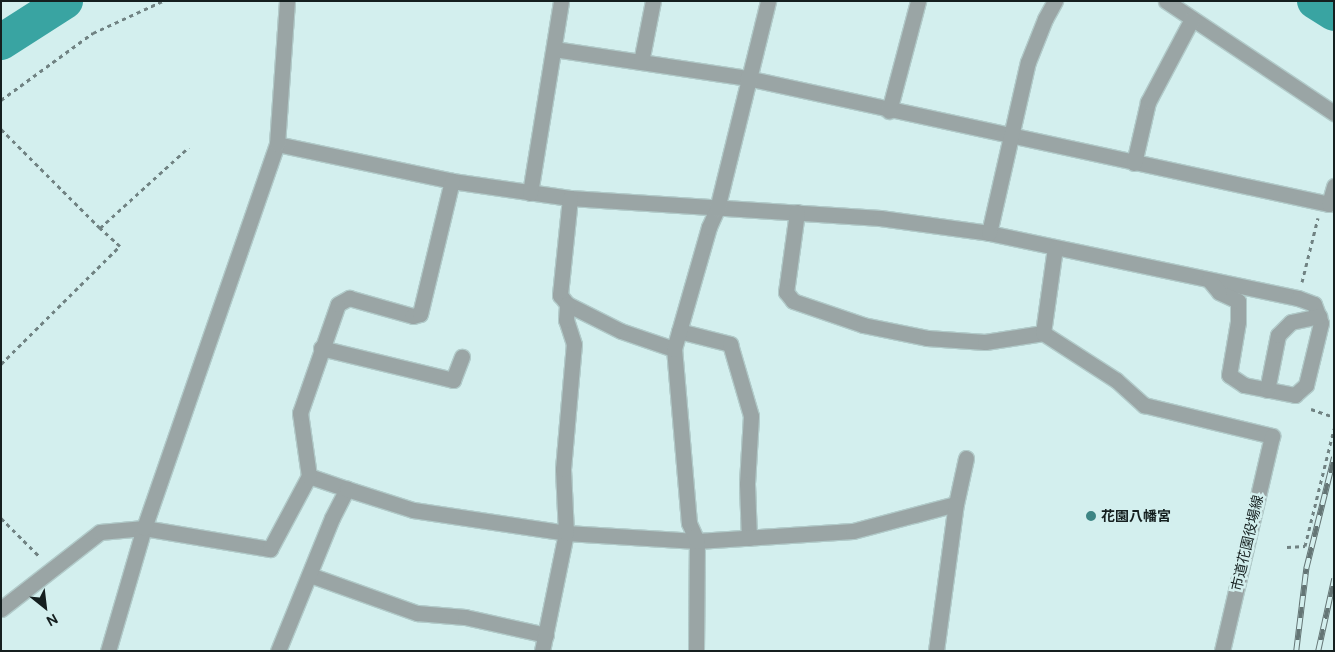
<!DOCTYPE html>
<meta charset="utf-8">
<style>
body{margin:0}
#map{position:relative;width:1335px;height:652px;overflow:hidden;background:#d3efee;font-family:"DM Sans","Noto Sans JP",sans-serif}
div>[style]{position:absolute}
.river>*{height:36px;margin:-18px;padding:0 18px;transform-origin:18px;border-radius:18px;background:#39a4a2}
.path>*{height:3px;margin-top:-1.5px;transform-origin:0;background:repeating-linear-gradient(90deg,#708282 0 4px,transparent 0 8px)}
.roads{filter:drop-shadow(1px 0 #b1cac9) drop-shadow(-1px 0 #b1cac9) drop-shadow(0 1px #b1cac9) drop-shadow(0 -1px #b1cac9)}
.minor>*{height:15px;margin:-7.5px;padding:0 7.5px;transform-origin:7.5px;border-radius:7.5px;background:#9aa5a5}
.rail>*{height:5.5px;margin-top:-2.75px;transform-origin:0;background:repeating-linear-gradient(90deg,#d3efee 0 11px,#647575 0 22px);box-sizing:border-box;border-block:1px solid #647575}
.dots>*{width:14px;height:14px;translate:-50% -50%;box-sizing:border-box;border:2px solid #d3efee;border-radius:50%}
span{translate:-50% -50%;white-space:nowrap;text-align:center;line-height:1.15;-webkit-text-stroke:5px #d3efee;paint-order:stroke}
.poi-label{font-size:14px;color:#151f1f;font-weight:700}
.left{translate:0 -50%;text-align:left}
.street-label{font-size:14px;color:#151f1f}
.frame{position:absolute;inset:0;border:2px solid #151f1f;pointer-events:none}
.north{position:absolute;left:20px;top:582px;width:50px;height:50px;-webkit-text-stroke:4px #d3efee;paint-order:stroke;rotate:151deg;font-size:14px;font-weight:700;line-height:20px;text-align:center;color:#151f1f}
.north::after{content:'';display:block;margin:auto;width:18px;height:22px;background:#151f1f;clip-path:polygon(50% 0,100% 100%,50% 72%,0 100%)}
</style>
<div id="map">
<div class="river">
<div style="left:1315px;top:1px;width:22px;rotate:32deg"></div>
<div style="left:1px;top:42px;width:76px;rotate:-32.6deg"></div>
</div>
<div class="path">
<div style="left:1px;top:100px;width:114px;rotate:-36.1deg"></div>
<div style="left:93px;top:33px;width:77px;rotate:-24.6deg"></div>
<div style="left:1px;top:129px;width:140px;rotate:45deg"></div>
<div style="left:1302px;top:282px;width:66px;rotate:-76deg"></div>
<div style="left:1px;top:364px;width:168px;rotate:-44.8deg"></div>
<div style="left:120px;top:246px;width:27px;rotate:-138deg"></div>
<div style="left:100px;top:228px;width:120px;rotate:-42.3deg"></div>
<div style="left:1311px;top:409px;width:24px;rotate:19deg"></div>
<div style="left:1px;top:518px;width:55px;rotate:45deg"></div>
<div style="left:1287px;top:547px;width:18px;rotate:-3deg"></div>
<div style="left:1305px;top:546px;width:121px;rotate:-76.1deg"></div>
</div>
<div class="roads">
<div class="minor">
<div style="left:1166px;top:1px;width:202px;rotate:33.7deg"></div>
<div style="left:554px;top:49px;width:195px;rotate:8.5deg"></div>
<div style="left:747px;top:78px;width:595px;rotate:12.22deg"></div>
<div style="left:1329px;top:204px;width:19px;rotate:-74deg"></div>
<div style="left:641px;top:62px;width:62px;rotate:-78.9deg"></div>
<div style="left:889px;top:111px;width:114px;rotate:-75.2deg"></div>
<div style="left:277px;top:144px;width:179px;rotate:11.9deg"></div>
<div style="left:452px;top:181px;width:119px;rotate:8.2deg"></div>
<div style="left:570px;top:198px;width:311px;rotate:3.7deg"></div>
<div style="left:880px;top:218px;width:110px;rotate:7.8deg"></div>
<div style="left:989px;top:233px;width:316px;rotate:11.9deg"></div>
<div style="left:1298px;top:298px;width:17px;rotate:21deg"></div>
<div style="left:1314px;top:304px;width:20px;rotate:70deg"></div>
<div style="left:1321px;top:323px;width:64px;rotate:103.6deg"></div>
<div style="left:1306px;top:385px;width:15px;rotate:138deg"></div>
<div style="left:1295px;top:395px;width:52px;rotate:-168.9deg"></div>
<div style="left:1244px;top:385px;width:18px;rotate:-146deg"></div>
<div style="left:1229px;top:375px;width:54px;rotate:-80.4deg"></div>
<div style="left:1238px;top:322px;width:21px;rotate:-90deg"></div>
<div style="left:1238px;top:301px;width:21px;rotate:-155deg"></div>
<div style="left:1219px;top:292px;width:16px;rotate:-130deg"></div>
<div style="left:1134px;top:163px;width:63px;rotate:-77.1deg"></div>
<div style="left:1148px;top:102px;width:94px;rotate:-62.1deg"></div>
<div style="left:530px;top:193px;width:194px;rotate:-80.8deg"></div>
<div style="left:570px;top:198px;width:98px;rotate:95.9deg"></div>
<div style="left:560px;top:295px;width:11px;rotate:52deg"></div>
<div style="left:567px;top:304px;width:60px;rotate:26.6deg"></div>
<div style="left:621px;top:331px;width:56px;rotate:18.8deg"></div>
<div style="left:797px;top:212px;width:81px;rotate:97.8deg"></div>
<div style="left:786px;top:292px;width:11px;rotate:52deg"></div>
<div style="left:793px;top:301px;width:74px;rotate:18.9deg"></div>
<div style="left:863px;top:325px;width:65px;rotate:11.5deg"></div>
<div style="left:927px;top:338px;width:58px;rotate:3.9deg"></div>
<div style="left:985px;top:342px;width:59px;rotate:-8.8deg"></div>
<div style="left:1043px;top:333px;width:87px;rotate:32.8deg"></div>
<div style="left:1116px;top:380px;width:38px;rotate:42deg"></div>
<div style="left:1144px;top:405px;width:132px;rotate:13.6deg"></div>
<div style="left:1272px;top:436px;width:221px;rotate:103.1deg"></div>
<div style="left:989px;top:233px;width:175px;rotate:-77.2deg"></div>
<div style="left:1028px;top:62px;width:46px;rotate:-68.4deg"></div>
<div style="left:1045px;top:19px;width:21px;rotate:-61deg"></div>
<div style="left:679px;top:331px;width:53px;rotate:14.3deg"></div>
<div style="left:730px;top:344px;width:75px;rotate:73.7deg"></div>
<div style="left:751px;top:416px;width:68px;rotate:93.4deg"></div>
<div style="left:747px;top:484px;width:54px;rotate:87.9deg"></div>
<div style="left:1043px;top:333px;width:86px;rotate:-82deg"></div>
<div style="left:321px;top:348px;width:136px;rotate:13.6deg"></div>
<div style="left:453px;top:380px;width:25px;rotate:-69deg"></div>
<div style="left:1267px;top:390px;width:56px;rotate:-78.7deg"></div>
<div style="left:1278px;top:335px;width:18px;rotate:-45deg"></div>
<div style="left:1291px;top:322px;width:29px;rotate:-12deg"></div>
<div style="left:309px;top:476px;width:40px;rotate:18.9deg"></div>
<div style="left:310px;top:575px;width:114px;rotate:19.6deg"></div>
<div style="left:417px;top:613px;width:48px;rotate:4.8deg"></div>
<div style="left:465px;top:617px;width:83px;rotate:12.5deg"></div>
<div style="left:1px;top:609px;width:125px;rotate:-37.9deg"></div>
<div style="left:100px;top:532px;width:44px;rotate:-5.2deg"></div>
<div style="left:144px;top:528px;width:128px;rotate:9.5deg"></div>
<div style="left:270px;top:549px;width:83px;rotate:-61.9deg"></div>
<div style="left:309px;top:476px;width:64px;rotate:-98.1deg"></div>
<div style="left:300px;top:413px;width:115px;rotate:-70.8deg"></div>
<div style="left:338px;top:304px;width:13px;rotate:-29deg"></div>
<div style="left:349px;top:298px;width:66px;rotate:15.7deg"></div>
<div style="left:413px;top:316px;width:7px;rotate:-16deg"></div>
<div style="left:420px;top:314px;width:137px;rotate:-76.5deg"></div>
<div style="left:108px;top:651px;width:128px;rotate:-73.7deg"></div>
<div style="left:144px;top:528px;width:406px;rotate:-70.9deg"></div>
<div style="left:277px;top:144px;width:143px;rotate:-86deg"></div>
<div style="left:278px;top:651px;width:144px;rotate:-67.9deg"></div>
<div style="left:332px;top:518px;width:33px;rotate:-63deg"></div>
<div style="left:347px;top:489px;width:69px;rotate:17.7deg"></div>
<div style="left:413px;top:510px;width:155px;rotate:8.5deg"></div>
<div style="left:566px;top:533px;width:131px;rotate:3.5deg"></div>
<div style="left:697px;top:541px;width:156px;rotate:-3.7deg"></div>
<div style="left:853px;top:531px;width:106px;rotate:-14.7deg"></div>
<div style="left:956px;top:504px;width:47px;rotate:-77.7deg"></div>
<div style="left:542px;top:651px;width:120px;rotate:-78.5deg"></div>
<div style="left:566px;top:533px;width:64px;rotate:-92.7deg"></div>
<div style="left:563px;top:469px;width:125px;rotate:-85deg"></div>
<div style="left:574px;top:344px;width:25px;rotate:-108deg"></div>
<div style="left:566px;top:320px;width:16px;rotate:-86deg"></div>
<div style="left:696px;top:651px;width:110px;rotate:-89.5deg"></div>
<div style="left:697px;top:541px;width:20px;rotate:-114deg"></div>
<div style="left:689px;top:523px;width:175px;rotate:-94.9deg"></div>
<div style="left:674px;top:349px;width:127px;rotate:-74deg"></div>
<div style="left:709px;top:227px;width:20px;rotate:-66deg"></div>
<div style="left:717px;top:209px;width:214px;rotate:-76.2deg"></div>
<div style="left:936px;top:651px;width:148px;rotate:-82.3deg"></div>
</div>
</div>
<div class="rail">
<div style="left:1296px;top:651px;width:83px;rotate:-83deg"></div>
<div style="left:1306px;top:569px;width:115px;rotate:-76deg"></div>
<div style="left:1318px;top:651px;width:74px;rotate:-77.5deg"></div>
</div>
<div class="dots">
<div style="left:1091px;top:516px;background:#3d8584"></div>
</div>
<div class="poi-label">
<span class="left" style="left:1101px;top:516px">花園八幡宮</span>
</div>
<div class="street-label">
<span style="left:1247px;top:543px;rotate:-77deg">市道花園役場線</span>
</div>
<div class="frame"></div>
<div class="north">N</div>
</div>
